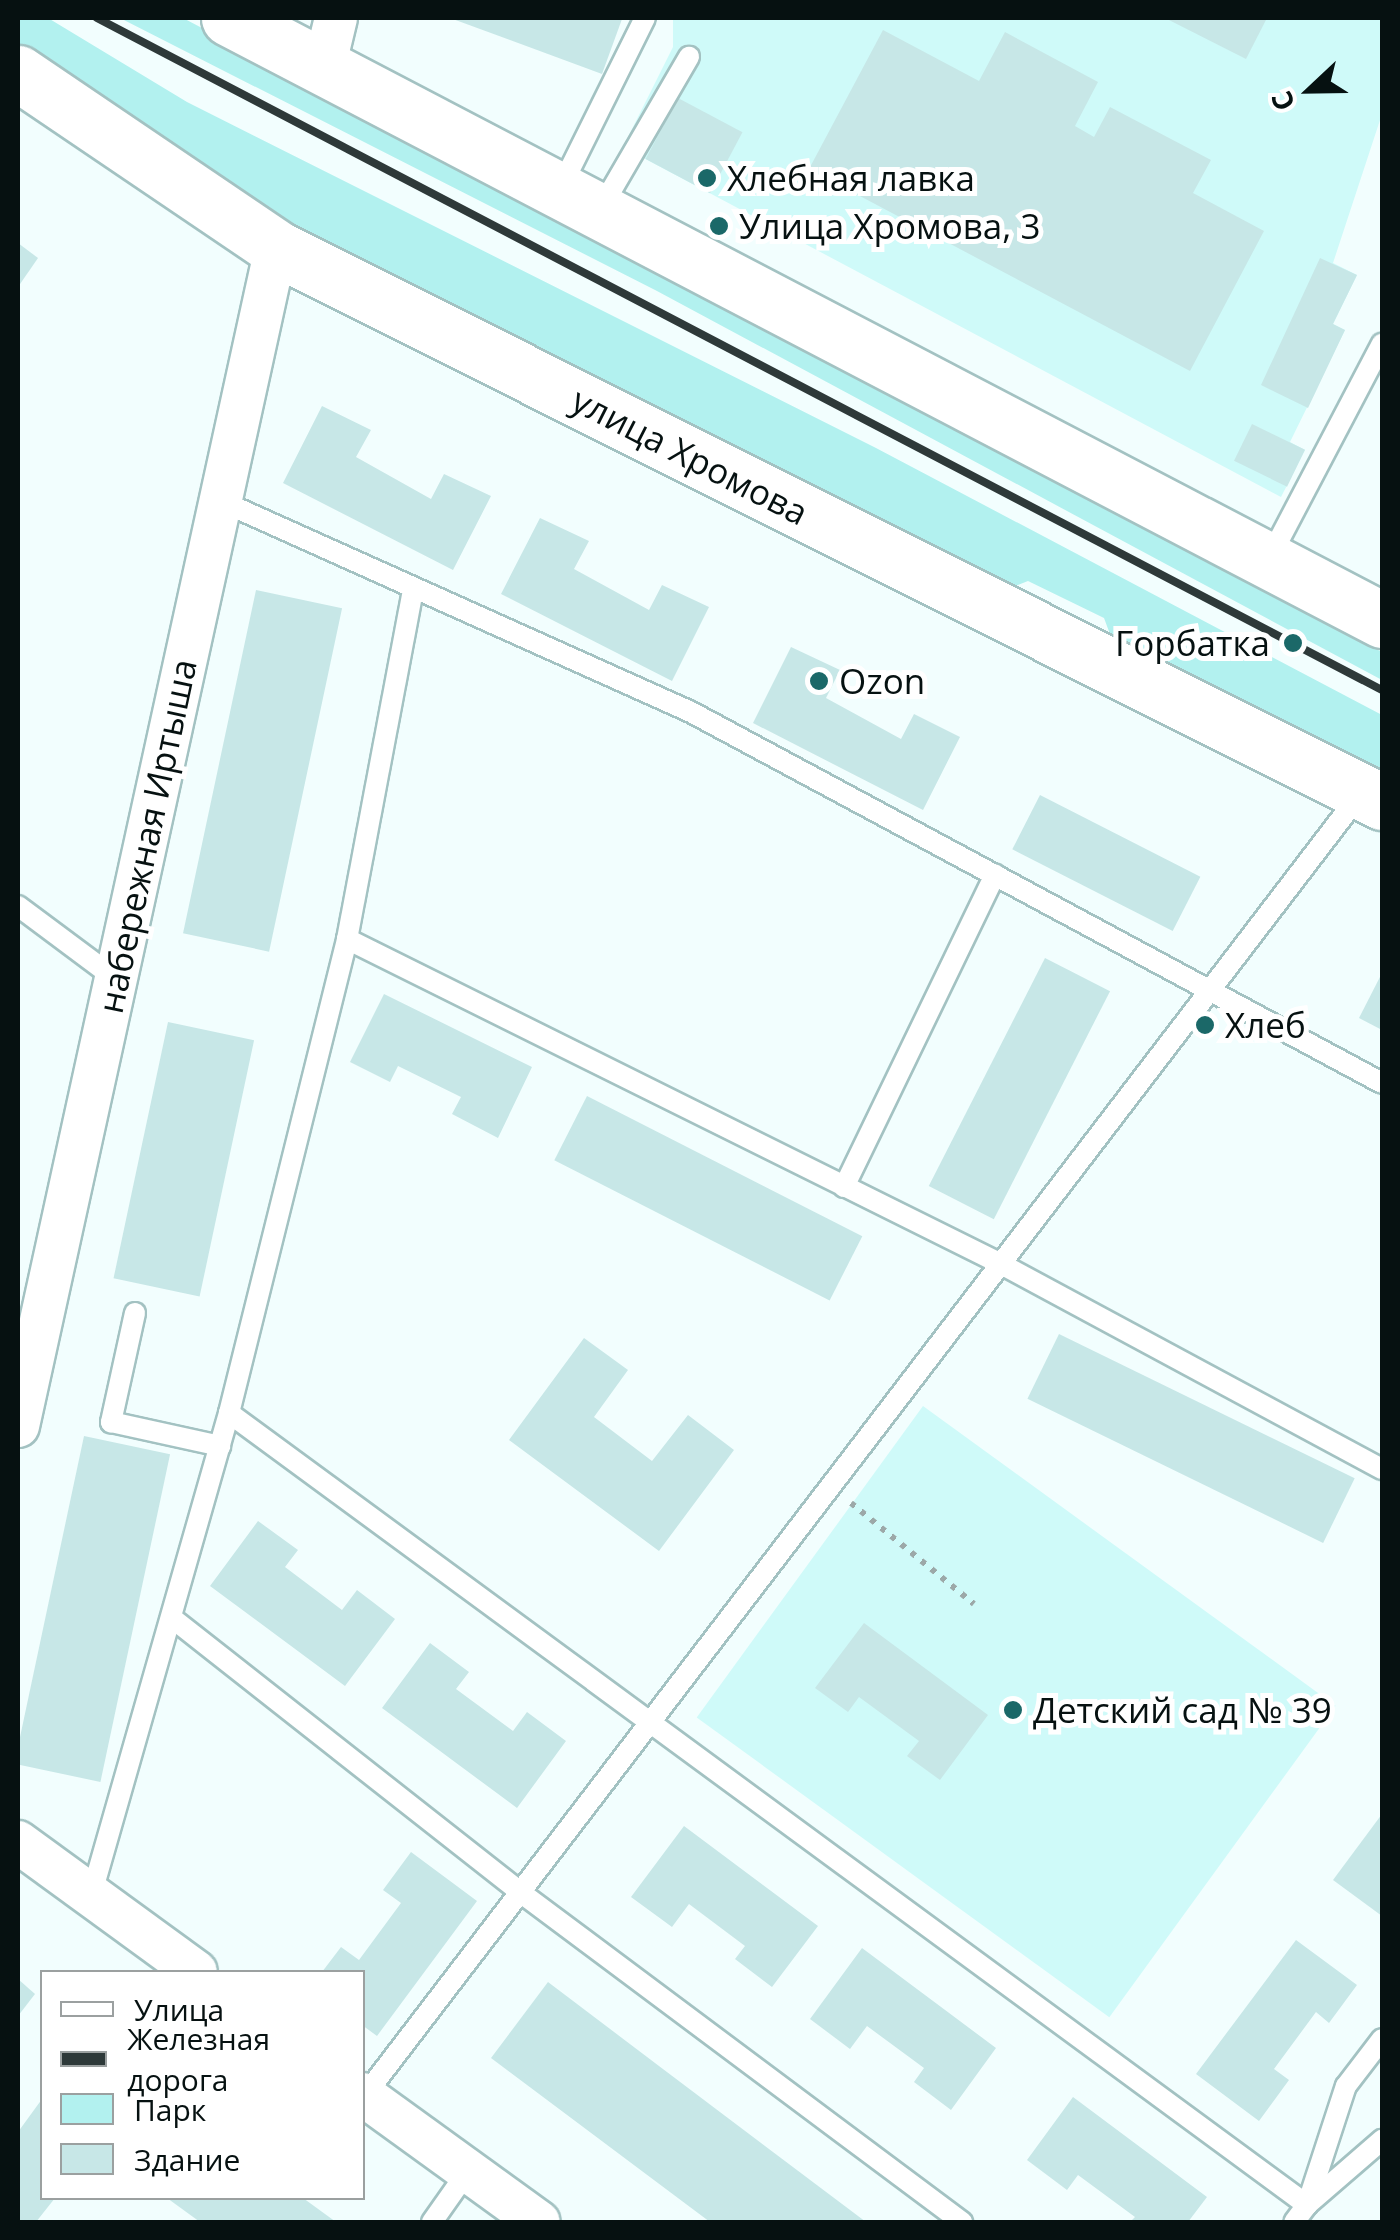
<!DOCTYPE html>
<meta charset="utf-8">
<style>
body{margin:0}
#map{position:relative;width:1400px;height:2240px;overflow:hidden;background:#f2fefe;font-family:"Open Sans",sans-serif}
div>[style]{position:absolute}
.built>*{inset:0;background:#cffaf9;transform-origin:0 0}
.green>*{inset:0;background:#b2f1ef}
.building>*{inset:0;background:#c7e7e7;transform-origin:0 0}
.path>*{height:6px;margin-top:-3px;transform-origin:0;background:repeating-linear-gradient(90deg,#9ca8a8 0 5px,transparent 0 13px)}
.roads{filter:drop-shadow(2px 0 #a3c2c2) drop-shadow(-2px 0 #a3c2c2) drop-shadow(0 2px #a3c2c2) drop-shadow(0 -2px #a3c2c2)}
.lane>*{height:20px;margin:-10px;padding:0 10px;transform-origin:10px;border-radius:10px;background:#fff}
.street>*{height:42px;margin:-21px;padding:0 21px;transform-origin:21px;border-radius:21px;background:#fff}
.secondary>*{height:55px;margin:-27.5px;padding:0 27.5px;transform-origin:27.5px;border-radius:27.5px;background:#fff}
.rail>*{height:8px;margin:-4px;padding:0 4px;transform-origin:4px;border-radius:4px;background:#2e3939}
.dots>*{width:28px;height:28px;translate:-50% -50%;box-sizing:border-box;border:5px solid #fff;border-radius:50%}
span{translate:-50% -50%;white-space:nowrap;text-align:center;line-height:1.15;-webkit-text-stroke:10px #fff;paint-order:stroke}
.poi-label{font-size:35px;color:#061111}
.left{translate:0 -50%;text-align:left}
.right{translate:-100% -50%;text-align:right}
.street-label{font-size:35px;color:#061111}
.frame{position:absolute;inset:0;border:20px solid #061111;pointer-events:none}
.legend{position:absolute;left:40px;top:1970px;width:325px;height:230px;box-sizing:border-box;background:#fff;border:2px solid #9ba0a0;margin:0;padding:12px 18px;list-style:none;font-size:30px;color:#061111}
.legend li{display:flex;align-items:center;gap:20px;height:50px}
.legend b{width:50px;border:2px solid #9ba0a0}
.north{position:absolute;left:1260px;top:40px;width:100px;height:100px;-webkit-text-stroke:8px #fff;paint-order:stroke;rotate:248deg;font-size:28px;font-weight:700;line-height:40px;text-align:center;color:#061111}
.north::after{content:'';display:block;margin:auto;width:35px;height:45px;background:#061111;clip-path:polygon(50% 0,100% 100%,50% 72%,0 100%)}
</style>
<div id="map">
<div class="built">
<div style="clip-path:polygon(673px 18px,1382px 18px,1382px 114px,1333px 263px,1357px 275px,1333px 324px,1345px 330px,1290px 442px,1305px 450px,1281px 497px,623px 147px,673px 47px)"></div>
<div style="left:923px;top:1406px;width:510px;height:385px;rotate:36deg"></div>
</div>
<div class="green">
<div style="clip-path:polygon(18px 18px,48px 18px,187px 102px,876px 448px,1382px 715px,1382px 774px,1114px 645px,1104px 618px,1028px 581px,1000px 592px,287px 230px,18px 59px)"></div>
<div style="clip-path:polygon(120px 18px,183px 18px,1382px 652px,1382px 680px,657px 291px)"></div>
</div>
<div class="building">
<div style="clip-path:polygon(450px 18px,617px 18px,622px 19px,602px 74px)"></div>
<div style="clip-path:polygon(1165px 18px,1267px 18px,1246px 59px)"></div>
<div style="clip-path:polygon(883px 30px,979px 81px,1005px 32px,1098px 82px,1075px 126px,1094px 137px,1110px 107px,1211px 160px,1193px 193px,1264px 231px,1190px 371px,809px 169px)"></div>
<div style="left:678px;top:98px;width:73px;height:69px;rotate:28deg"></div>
<div style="clip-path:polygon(18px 243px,38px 258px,18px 287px)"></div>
<div style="clip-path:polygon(1320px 258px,1357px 275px,1333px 324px,1345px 330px,1308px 408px,1261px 385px)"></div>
<div style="clip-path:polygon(322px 406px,371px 430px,356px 457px,431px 499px,444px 474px,491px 496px,453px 570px,283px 483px)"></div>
<div style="left:1252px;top:424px;width:59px;height:41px;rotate:26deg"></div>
<div style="clip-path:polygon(540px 518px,589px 541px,574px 569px,649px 610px,662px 585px,709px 607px,672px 681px,501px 594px)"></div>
<div style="left:256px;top:590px;width:88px;height:351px;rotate:12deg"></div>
<div style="clip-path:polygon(791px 647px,840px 670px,826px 698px,901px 739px,914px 714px,960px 737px,923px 810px,753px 723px)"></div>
<div style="left:1040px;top:795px;width:180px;height:61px;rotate:27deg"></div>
<div style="left:1045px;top:958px;width:73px;height:256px;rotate:27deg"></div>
<div style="clip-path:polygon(1382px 973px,1382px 1030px,1359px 1018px)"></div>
<div style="clip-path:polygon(384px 994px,532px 1067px,498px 1138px,452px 1114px,461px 1097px,398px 1066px,390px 1082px,350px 1062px)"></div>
<div style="left:168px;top:1022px;width:88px;height:262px;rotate:12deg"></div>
<div style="left:587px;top:1096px;width:309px;height:72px;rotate:27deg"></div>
<div style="left:1059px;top:1334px;width:329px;height:72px;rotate:26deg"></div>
<div style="clip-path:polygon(584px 1338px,628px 1370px,594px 1417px,652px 1461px,688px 1415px,734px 1450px,659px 1551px,509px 1440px)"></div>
<div style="left:84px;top:1436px;width:88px;height:335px;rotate:12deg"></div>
<div style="clip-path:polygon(258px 1521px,298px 1550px,285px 1567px,342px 1610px,357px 1590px,395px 1619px,345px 1686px,210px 1586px)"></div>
<div style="clip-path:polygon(864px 1623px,988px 1715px,940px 1780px,907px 1756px,919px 1741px,859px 1697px,848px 1712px,815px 1688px)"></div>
<div style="clip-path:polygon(430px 1643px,469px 1672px,456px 1689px,513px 1731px,527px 1712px,566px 1741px,517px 1808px,382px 1708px)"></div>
<div style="clip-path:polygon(1382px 1814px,1382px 1916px,1333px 1880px)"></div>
<div style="clip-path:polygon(684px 1826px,818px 1926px,772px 1987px,735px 1959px,745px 1946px,689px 1904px,672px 1927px,631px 1897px)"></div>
<div style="clip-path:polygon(411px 1852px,477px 1901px,377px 2036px,362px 2025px,362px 1972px,322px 1972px,341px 1947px,359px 1960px,401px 1903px,383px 1890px)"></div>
<div style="clip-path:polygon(1296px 1940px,1357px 1985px,1329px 2023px,1316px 2012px,1274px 2069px,1289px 2080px,1259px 2121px,1196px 2074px)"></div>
<div style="clip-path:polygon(862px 1948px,996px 2048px,951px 2110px,914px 2082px,924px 2068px,867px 2026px,850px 2049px,810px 2019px)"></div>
<div style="clip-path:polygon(18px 1979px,35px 1994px,18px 2016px)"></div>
<div style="clip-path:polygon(548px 1982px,655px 2063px,866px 2222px,710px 2222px,491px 2058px)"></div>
<div style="clip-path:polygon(1073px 2097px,1207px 2197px,1188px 2222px,1130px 2222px,1135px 2217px,1078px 2175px,1067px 2190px,1027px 2160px)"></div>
<div style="clip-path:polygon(42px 2099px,42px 2198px,55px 2198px,36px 2222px,18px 2222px,18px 2132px)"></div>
<div style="clip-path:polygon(167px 2198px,303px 2198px,336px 2222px,200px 2222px)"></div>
</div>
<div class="path">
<div style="left:851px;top:1503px;width:159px;rotate:39.4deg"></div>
</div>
<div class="roads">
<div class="lane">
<div style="left:561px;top:187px;width:189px;rotate:-63.6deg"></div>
<div style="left:601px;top:208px;width:175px;rotate:-59.8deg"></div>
<div style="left:221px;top:501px;width:515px;rotate:24.18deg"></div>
<div style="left:691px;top:712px;width:784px;rotate:28.23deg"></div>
<div style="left:1270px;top:557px;width:241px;rotate:-62.3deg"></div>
<div style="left:413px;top:590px;width:355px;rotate:100.7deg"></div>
<div style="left:347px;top:939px;width:730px;rotate:26.42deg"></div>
<div style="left:1001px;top:1264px;width:433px;rotate:28.3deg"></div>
<div style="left:18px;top:906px;width:122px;rotate:36.7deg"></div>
<div style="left:844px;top:1187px;width:347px;rotate:-64.2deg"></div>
<div style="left:135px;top:1313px;width:112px;rotate:102.4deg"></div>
<div style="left:111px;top:1422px;width:112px;rotate:12.4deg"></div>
<div style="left:229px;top:1413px;width:1338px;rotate:36.3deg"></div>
<div style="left:1307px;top:2205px;width:21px;rotate:127deg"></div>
<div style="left:172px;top:1618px;width:443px;rotate:38.2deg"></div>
<div style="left:520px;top:1892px;width:552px;rotate:36.75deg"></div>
<div style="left:91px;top:1896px;width:502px;rotate:-74.05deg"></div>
<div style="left:229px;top:1413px;width:488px;rotate:-76deg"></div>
<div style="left:365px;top:2095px;width:1638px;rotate:-52.59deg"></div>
<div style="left:1308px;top:2204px;width:98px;rotate:-40.9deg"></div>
<div style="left:1307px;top:2205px;width:125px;rotate:-71.9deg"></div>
<div style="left:1346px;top:2086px;width:59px;rotate:-52.5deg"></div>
<div style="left:432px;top:2222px;width:62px;rotate:-54.8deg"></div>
</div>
<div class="street">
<div style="left:323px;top:72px;width:56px;rotate:-76.5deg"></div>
<div style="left:18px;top:1426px;width:1206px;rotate:-77.65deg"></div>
<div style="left:18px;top:1842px;width:220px;rotate:36.1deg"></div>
<div style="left:362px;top:2094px;width:218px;rotate:35.9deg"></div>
</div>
<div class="secondary">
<div style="left:229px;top:18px;width:1301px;rotate:27.57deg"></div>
<div style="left:18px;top:73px;width:312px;rotate:34.1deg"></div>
<div style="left:276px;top:248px;width:1237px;rotate:26.61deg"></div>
</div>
</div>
<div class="rail">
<div style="left:97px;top:18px;width:1450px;rotate:27.61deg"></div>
</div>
<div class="dots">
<div style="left:707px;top:178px;background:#1b6868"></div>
<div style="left:719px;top:226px;background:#1b6868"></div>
<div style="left:1293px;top:643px;background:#1b6868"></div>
<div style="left:819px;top:681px;background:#1b6868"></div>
<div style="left:1205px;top:1025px;background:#1b6868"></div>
<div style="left:1013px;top:1710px;background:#1b6868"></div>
</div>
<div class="poi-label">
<span class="left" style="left:727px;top:178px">Хлебная лавка</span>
<span class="left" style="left:739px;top:226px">Улица Хромова, 3</span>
<span class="right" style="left:1270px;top:643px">Горбатка</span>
<span class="left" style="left:839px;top:681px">Ozon</span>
<span class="left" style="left:1225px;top:1025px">Хлеб</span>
<span class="left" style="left:1033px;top:1710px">Детский сад № 39</span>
</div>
<div class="street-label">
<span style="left:690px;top:456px;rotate:27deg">улица Хромова</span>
<span style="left:147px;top:836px;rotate:-78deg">набережная Иртыша</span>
</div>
<div class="frame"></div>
<ul class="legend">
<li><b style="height:12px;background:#fff"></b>Улица</li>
<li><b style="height:12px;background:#2e3939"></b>Железная дорога</li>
<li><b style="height:28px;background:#b2f1ef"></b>Парк</li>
<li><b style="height:28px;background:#c7e7e7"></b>Здание</li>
</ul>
<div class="north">С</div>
</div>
